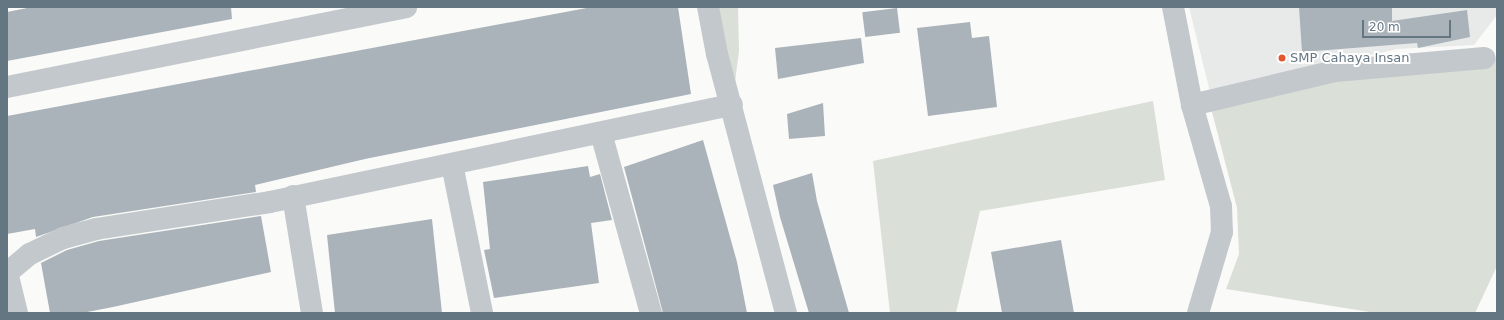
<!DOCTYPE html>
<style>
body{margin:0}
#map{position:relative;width:1504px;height:320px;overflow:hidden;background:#fafaf8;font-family:"DejaVu Sans",sans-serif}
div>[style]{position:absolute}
.built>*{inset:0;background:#e8e9e9}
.green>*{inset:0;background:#dadfd7}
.building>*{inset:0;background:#aab3b9;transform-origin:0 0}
.minor>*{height:22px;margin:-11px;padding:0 11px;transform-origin:11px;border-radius:11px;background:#c3c8cc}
.dots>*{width:11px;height:11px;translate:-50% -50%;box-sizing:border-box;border:2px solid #fff;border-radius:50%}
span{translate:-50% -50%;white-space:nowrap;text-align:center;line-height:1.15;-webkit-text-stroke:4px #fff;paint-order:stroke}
.poi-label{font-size:13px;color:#657683}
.left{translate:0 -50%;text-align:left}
.frame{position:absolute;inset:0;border:8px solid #657683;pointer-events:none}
.scale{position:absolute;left:1362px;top:20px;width:89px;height:18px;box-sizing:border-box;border:2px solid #657683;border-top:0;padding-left:5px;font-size:12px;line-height:14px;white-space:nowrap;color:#657683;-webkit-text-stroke:3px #fff;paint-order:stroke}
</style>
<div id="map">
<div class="built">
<div style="clip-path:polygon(1189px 7px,1497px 7px,1497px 15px,1474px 45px,1397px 49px,1210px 92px)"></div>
</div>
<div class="green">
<div style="clip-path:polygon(708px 7px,738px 7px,739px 51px,732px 105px)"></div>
<div style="clip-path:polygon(1497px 58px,1497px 266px,1475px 313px,1376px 313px,1226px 289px,1239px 254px,1237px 208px,1211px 108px,1372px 69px)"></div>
<div style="clip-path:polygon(1153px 101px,1165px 180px,980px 211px,956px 313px,890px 313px,873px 161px)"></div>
</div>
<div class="building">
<div style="clip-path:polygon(32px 7px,231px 7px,232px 19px,7px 61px,7px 12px)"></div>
<div style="clip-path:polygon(592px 7px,678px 7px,691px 94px,365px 159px,255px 185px,256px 192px,93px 217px,36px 237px,35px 229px,7px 234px,7px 116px)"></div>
<div style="clip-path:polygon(1299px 7px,1392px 7px,1392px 21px,1467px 10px,1470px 37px,1418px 48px,1417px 43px,1302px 52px)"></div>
<div style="left:897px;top:8px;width:25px;height:35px;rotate:83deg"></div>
<div style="clip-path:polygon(970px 22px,972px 38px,989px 36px,997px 107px,928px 116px,917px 28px)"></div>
<div style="clip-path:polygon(861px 38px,864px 63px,778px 79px,775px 48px)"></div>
<div style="clip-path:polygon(823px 103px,825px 136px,789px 139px,787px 114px)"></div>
<div style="clip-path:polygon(703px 140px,737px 262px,747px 313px,663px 313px,624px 167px)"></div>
<div style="clip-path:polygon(588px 166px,590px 177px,600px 174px,612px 220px,591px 223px,599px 283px,494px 298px,484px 250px,490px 249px,483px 182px)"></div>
<div style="clip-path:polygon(812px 173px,817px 201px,849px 313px,809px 313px,780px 217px,773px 185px)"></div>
<div style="clip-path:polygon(261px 216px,271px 272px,113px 307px,82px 313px,50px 313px,41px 263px,67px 250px,99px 241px)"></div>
<div style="clip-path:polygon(432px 219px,442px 313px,335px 313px,327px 235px)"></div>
<div style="clip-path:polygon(1061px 240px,1074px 313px,1002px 313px,991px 252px)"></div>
</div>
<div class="minor">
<div style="left:708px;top:7px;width:48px;rotate:79.2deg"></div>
<div style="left:717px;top:54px;width:268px;rotate:75.1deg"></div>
<div style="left:1173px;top:7px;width:100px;rotate:79deg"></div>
<div style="left:1192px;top:105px;width:105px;rotate:74deg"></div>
<div style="left:1221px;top:206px;width:26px;rotate:88deg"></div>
<div style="left:1222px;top:232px;width:84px;rotate:106.5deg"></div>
<div style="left:7px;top:87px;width:407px;rotate:-11.3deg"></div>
<div style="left:1192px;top:105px;width:147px;rotate:-13.4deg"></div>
<div style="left:1335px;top:71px;width:150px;rotate:-5deg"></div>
<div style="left:601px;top:133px;width:187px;rotate:74.5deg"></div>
<div style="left:452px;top:164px;width:152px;rotate:78.6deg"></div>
<div style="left:293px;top:196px;width:119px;rotate:80.8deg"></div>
<div style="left:7px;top:272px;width:42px;rotate:76.3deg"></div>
<div style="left:7px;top:273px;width:30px;rotate:-40deg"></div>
<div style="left:30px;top:254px;width:37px;rotate:-26deg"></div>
<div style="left:63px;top:238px;width:34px;rotate:-15deg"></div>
<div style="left:96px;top:229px;width:176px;rotate:-8.8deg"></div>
<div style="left:270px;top:202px;width:472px;rotate:-11.9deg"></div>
</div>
<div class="dots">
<div style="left:1282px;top:58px;background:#e4572e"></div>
</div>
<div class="poi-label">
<span class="left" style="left:1290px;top:58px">SMP Cahaya Insan</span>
</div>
<div class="frame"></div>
<div class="scale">20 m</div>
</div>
